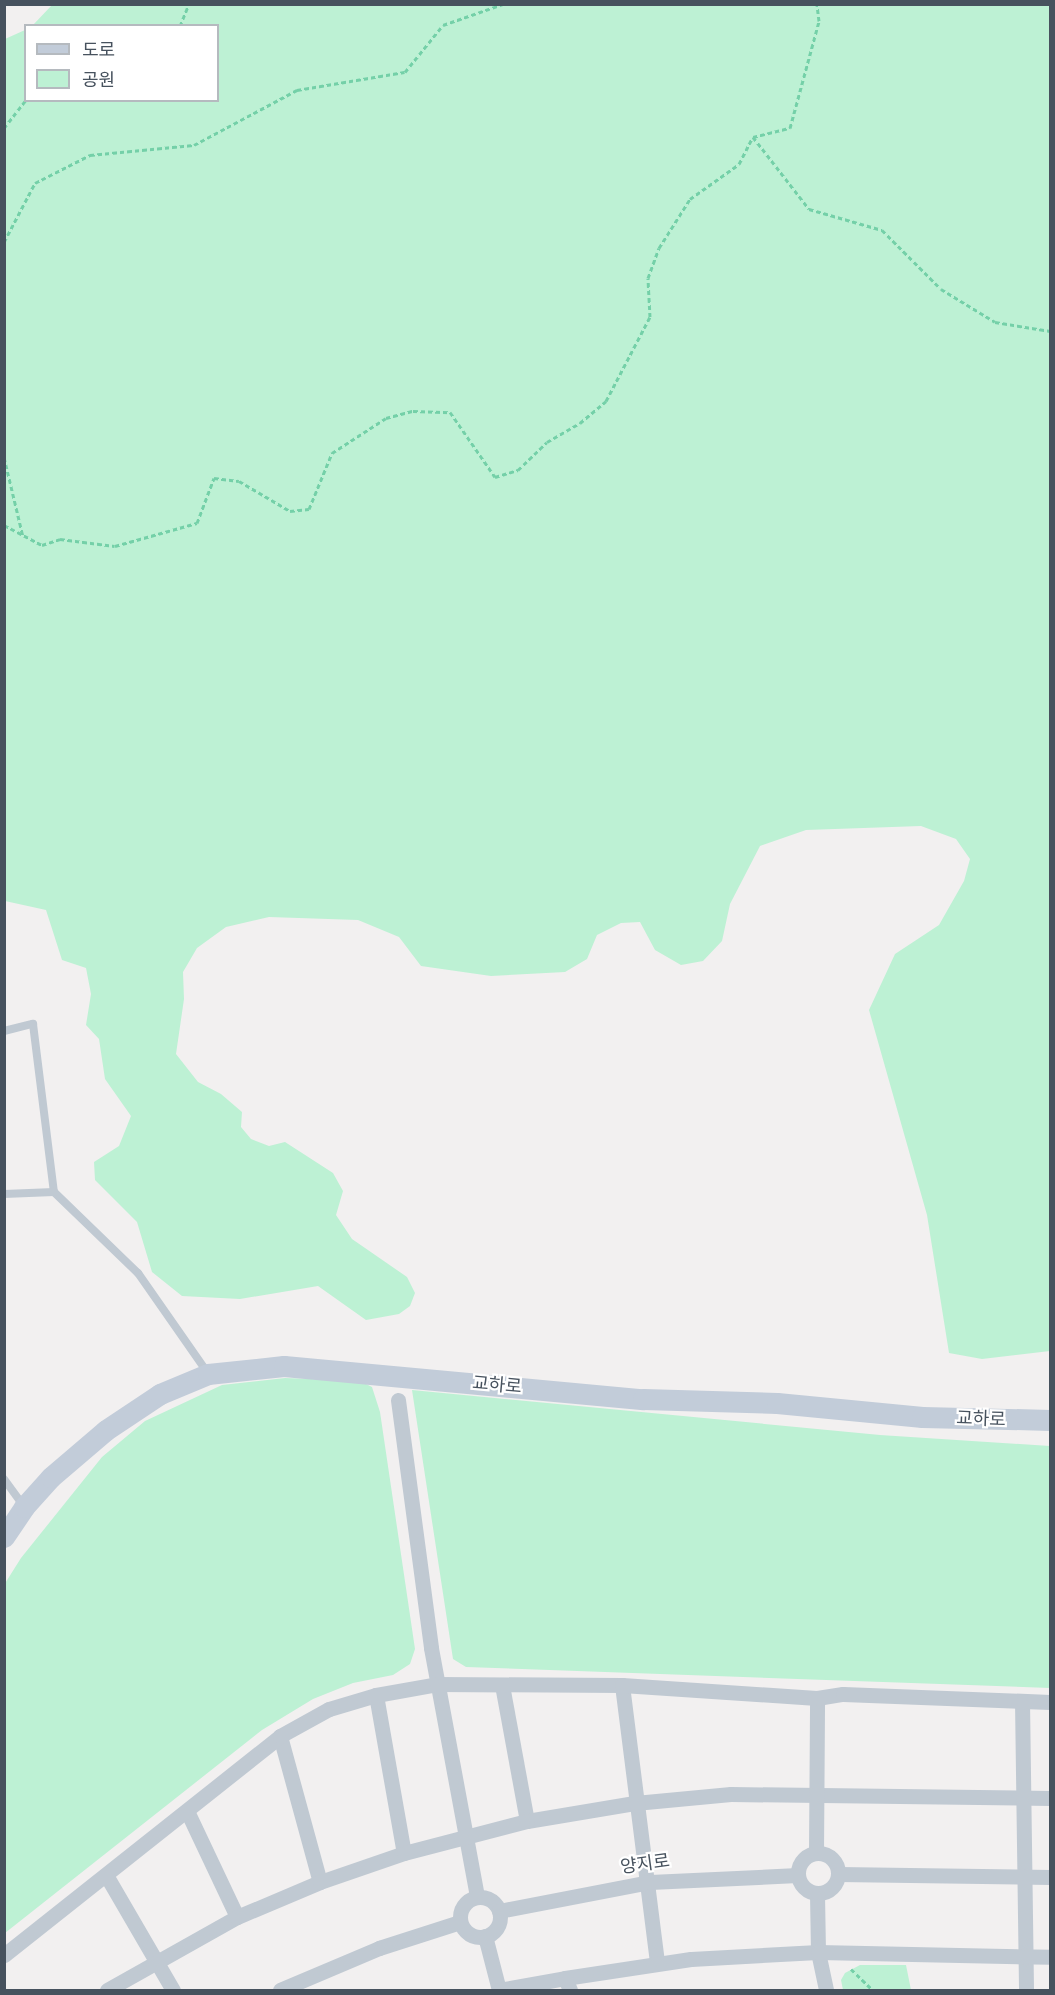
<!DOCTYPE html>
<meta charset="utf-8">
<style>
body{margin:0}
#map{position:relative;width:1055px;height:1995px;overflow:hidden;background:#f2f0f0;font-family:Poppins,"Noto Sans KR",sans-serif}
div>[style]{position:absolute}
.green>*{inset:0;background:#bdf1d4}
.path>*{height:3px;margin-top:-1.5px;transform-origin:0;background:repeating-linear-gradient(90deg,#74d0a8 0 4.5px,transparent 0 7.5px)}
.lane>*{height:8px;margin:-4px;padding:0 4px;transform-origin:4px;border-radius:4px;background:#c0c9d2}
.street>*{height:15px;margin:-7.5px;padding:0 7.5px;transform-origin:7.5px;border-radius:7.5px;background:#c0c9d2}
.street>.ring{margin:-7.5px;padding:0;box-sizing:content-box;background:none;border:15px solid #c0c9d2;border-radius:50%}
.secondary>*{height:21px;margin:-10.5px;padding:0 10.5px;transform-origin:10.5px;border-radius:10.5px;background:#c2ccd9}
span{translate:-50% -50%;white-space:nowrap;text-align:center;line-height:1.15;-webkit-text-stroke:4.5px #fff;paint-order:stroke}
.street-label{font-size:18px;color:#47525e}
.frame{position:absolute;inset:0;border:6px solid #47525e;pointer-events:none}
.legend{position:absolute;left:24px;top:24px;width:195px;height:78px;box-sizing:border-box;background:#fff;border:2px solid #b5babf;margin:0;padding:8px 10px;list-style:none;font-size:18px;color:#47525e}
.legend li{display:flex;align-items:center;gap:12px;height:30px}
.legend b{width:30px;border:2px solid #b5babf}
</style>
<div id="map">
<div class="green">
<div style="clip-path:polygon(52px 5px,1050px 5px,1050px 1351px,982px 1359px,949px 1353px,927px 1215px,869px 1010px,895px 954px,939px 925px,964px 881px,970px 859px,956px 839px,921px 826px,806px 830px,760px 846px,730px 904px,722px 941px,703px 961px,681px 965px,655px 950px,640px 922px,621px 923px,597px 935px,587px 959px,565px 972px,491px 976px,421px 966px,399px 937px,358px 920px,269px 917px,226px 927px,197px 948px,183px 972px,184px 999px,176px 1054px,198px 1082px,221px 1094px,242px 1112px,241px 1127px,251px 1139px,269px 1146px,285px 1142px,333px 1173px,343px 1191px,336px 1215px,352px 1239px,407px 1277px,415px 1293px,410px 1306px,399px 1314px,366px 1320px,318px 1286px,240px 1299px,182px 1296px,152px 1272px,137px 1222px,95px 1180px,94px 1162px,119px 1146px,131px 1116px,105px 1079px,99px 1039px,86px 1025px,91px 994px,86px 968px,62px 960px,46px 910px,5px 901px,5px 39px,25px 30px,26px 100px,218px 100px,218px 26px,33px 25px)"></div>
<div style="clip-path:polygon(285px 1378px,360px 1381px,372px 1387px,380px 1412px,415px 1649px,410px 1664px,393px 1675px,353px 1683px,313px 1699px,262px 1730px,5px 1933px,4px 1585px,21px 1558px,102px 1457px,145px 1421px,222px 1385px)"></div>
<div style="clip-path:polygon(412px 1390px,880px 1435px,1050px 1446px,1050px 1688px,466px 1667px,453px 1659px)"></div>
<div style="clip-path:polygon(860px 1965px,906px 1965px,911px 1990px,843px 1990px,841px 1980px,845px 1973px)"></div>
</div>
<div class="path">
<div style="left:180px;top:26px;width:24px;rotate:-68deg"></div>
<div style="left:4px;top:128px;width:36px;rotate:-52deg"></div>
<div style="left:753px;top:137px;width:91px;rotate:52.1deg"></div>
<div style="left:809px;top:209px;width:76px;rotate:16deg"></div>
<div style="left:882px;top:230px;width:83px;rotate:45deg"></div>
<div style="left:941px;top:289px;width:63px;rotate:31.4deg"></div>
<div style="left:995px;top:322px;width:56px;rotate:9.3deg"></div>
<div style="left:4px;top:242px;width:67px;rotate:-62.3deg"></div>
<div style="left:35px;top:183px;width:62px;rotate:-27deg"></div>
<div style="left:90px;top:155px;width:104px;rotate:-5.5deg"></div>
<div style="left:194px;top:145px;width:117px;rotate:-28.1deg"></div>
<div style="left:297px;top:90px;width:109px;rotate:-9.5deg"></div>
<div style="left:405px;top:72px;width:60px;rotate:-51deg"></div>
<div style="left:443px;top:25px;width:64px;rotate:-19.3deg"></div>
<div style="left:4px;top:457px;width:82px;rotate:76.6deg"></div>
<div style="left:4px;top:525px;width:43px;rotate:27.8deg"></div>
<div style="left:42px;top:545px;width:19px;rotate:-18deg"></div>
<div style="left:60px;top:539px;width:55px;rotate:7.3deg"></div>
<div style="left:115px;top:546px;width:85px;rotate:-15.7deg"></div>
<div style="left:197px;top:523px;width:48px;rotate:-69.3deg"></div>
<div style="left:214px;top:478px;width:25px;rotate:7deg"></div>
<div style="left:239px;top:481px;width:59px;rotate:30.5deg"></div>
<div style="left:290px;top:511px;width:19px;rotate:-6deg"></div>
<div style="left:309px;top:509px;width:61px;rotate:-67.7deg"></div>
<div style="left:332px;top:453px;width:64px;rotate:-32.9deg"></div>
<div style="left:386px;top:418px;width:28px;rotate:-15deg"></div>
<div style="left:413px;top:411px;width:37px;rotate:2deg"></div>
<div style="left:450px;top:412px;width:79px;rotate:55.3deg"></div>
<div style="left:495px;top:477px;width:24px;rotate:-17deg"></div>
<div style="left:518px;top:470px;width:40px;rotate:-44deg"></div>
<div style="left:547px;top:442px;width:38px;rotate:-30deg"></div>
<div style="left:580px;top:423px;width:34px;rotate:-40deg"></div>
<div style="left:606px;top:401px;width:95px;rotate:-62.4deg"></div>
<div style="left:650px;top:317px;width:39px;rotate:-93deg"></div>
<div style="left:648px;top:278px;width:32px;rotate:-70deg"></div>
<div style="left:659px;top:248px;width:58px;rotate:-57.7deg"></div>
<div style="left:690px;top:199px;width:60px;rotate:-35.5deg"></div>
<div style="left:739px;top:164px;width:30px;rotate:-63deg"></div>
<div style="left:753px;top:137px;width:38px;rotate:-14deg"></div>
<div style="left:790px;top:128px;width:111px;rotate:-74.8deg"></div>
<div style="left:819px;top:21px;width:17px;rotate:-97deg"></div>
<div style="left:851px;top:1969px;width:30px;rotate:44deg"></div>
</div>
<div class="lane">
<div style="left:4px;top:1031px;width:30px;rotate:-14deg"></div>
<div style="left:33px;top:1024px;width:169px;rotate:82.9deg"></div>
<div style="left:54px;top:1192px;width:117px;rotate:44deg"></div>
<div style="left:138px;top:1273px;width:121px;rotate:55.1deg"></div>
<div style="left:4px;top:1194px;width:50px;rotate:-2.3deg"></div>
<div style="left:4px;top:1479px;width:32px;rotate:54deg"></div>
</div>
<div class="street">
<div style="left:398px;top:1400px;width:250px;rotate:82.4deg"></div>
<div style="left:431px;top:1648px;width:253px;rotate:79.5deg"></div>
<div style="left:502px;top:1685px;width:138px;rotate:79.6deg"></div>
<div style="left:527px;top:1821px;width:109px;rotate:-9.5deg"></div>
<div style="left:635px;top:1803px;width:96px;rotate:-5.4deg"></div>
<div style="left:731px;top:1794px;width:319px;rotate:0.7deg"></div>
<div style="left:622px;top:1685px;width:280px;rotate:82.8deg"></div>
<div style="left:376px;top:1695px;width:160px;rotate:80deg"></div>
<div style="left:1022px;top:1701px;width:289px;rotate:89.2deg"></div>
<div style="left:280px;top:1736px;width:151px;rotate:74.7deg"></div>
<div style="left:187px;top:1811px;width:117px;rotate:64.7deg"></div>
<div class="ring" style="left:798px;top:1853px;width:25px;height:25px"></div>
<div style="left:816px;top:1853px;width:155px;rotate:-89.6deg"></div>
<div style="left:838px;top:1874px;width:212px;rotate:0.8deg"></div>
<div style="left:106px;top:1875px;width:133px;rotate:59.8deg"></div>
<div style="left:817px;top:1894px;width:58px;rotate:89deg"></div>
<div style="left:818px;top:1952px;width:39px;rotate:78deg"></div>
<div class="ring" style="left:460px;top:1897px;width:25px;height:25px"></div>
<div style="left:499px;top:1911px;width:154px;rotate:-10.9deg"></div>
<div style="left:650px;top:1882px;width:148px;rotate:-2.7deg"></div>
<div style="left:485px;top:1936px;width:56px;rotate:75.5deg"></div>
<div style="left:4px;top:1955px;width:352px;rotate:-38.4deg"></div>
<div style="left:280px;top:1736px;width:56px;rotate:-28.9deg"></div>
<div style="left:329px;top:1709px;width:49px;rotate:-16.6deg"></div>
<div style="left:376px;top:1695px;width:62px;rotate:-10.2deg"></div>
<div style="left:437px;top:1684px;width:185px;rotate:0.3deg"></div>
<div style="left:622px;top:1685px;width:195px;rotate:3.8deg"></div>
<div style="left:817px;top:1698px;width:26px;rotate:-9deg"></div>
<div style="left:843px;top:1694px;width:207px;rotate:2.2deg"></div>
<div style="left:107px;top:1990px;width:149px;rotate:-29.3deg"></div>
<div style="left:237px;top:1917px;width:90px;rotate:-22.9deg"></div>
<div style="left:320px;top:1882px;width:89px;rotate:-19deg"></div>
<div style="left:404px;top:1853px;width:127px;rotate:-14.6deg"></div>
<div style="left:280px;top:1990px;width:108px;rotate:-23deg"></div>
<div style="left:379px;top:1948px;width:85px;rotate:-17.8deg"></div>
<div style="left:499px;top:1990px;width:67px;rotate:-10.3deg"></div>
<div style="left:570px;top:1990px;width:13px;rotate:-113deg"></div>
<div style="left:565px;top:1978px;width:127px;rotate:-8.6deg"></div>
<div style="left:691px;top:1959px;width:127px;rotate:-3.2deg"></div>
<div style="left:818px;top:1952px;width:232px;rotate:1.2deg"></div>
</div>
<div class="secondary">
<div style="left:4px;top:1537px;width:36px;rotate:-56deg"></div>
<div style="left:24px;top:1507px;width:40px;rotate:-48deg"></div>
<div style="left:51px;top:1477px;width:72px;rotate:-40.5deg"></div>
<div style="left:106px;top:1430px;width:65px;rotate:-33.7deg"></div>
<div style="left:160px;top:1394px;width:52px;rotate:-22.6deg"></div>
<div style="left:208px;top:1374px;width:76px;rotate:-6deg"></div>
<div style="left:284px;top:1366px;width:361px;rotate:5.3deg"></div>
<div style="left:643px;top:1399px;width:134px;rotate:1.7deg"></div>
<div style="left:777px;top:1403px;width:146px;rotate:5.5deg"></div>
<div style="left:922px;top:1417px;width:128px;rotate:1.3deg"></div>
</div>
<div class="street-label">
<span style="left:497px;top:1385px;rotate:5deg">교하로</span>
<span style="left:981px;top:1419px;rotate:2deg">교하로</span>
<span style="left:645px;top:1864px;rotate:-8deg">양지로</span>
</div>
<div class="frame"></div>
<ul class="legend">
<li><b style="height:8px;background:#c2ccd9"></b>도로</li>
<li><b style="height:16px;background:#bdf1d4"></b>공원</li>
</ul>
</div>
